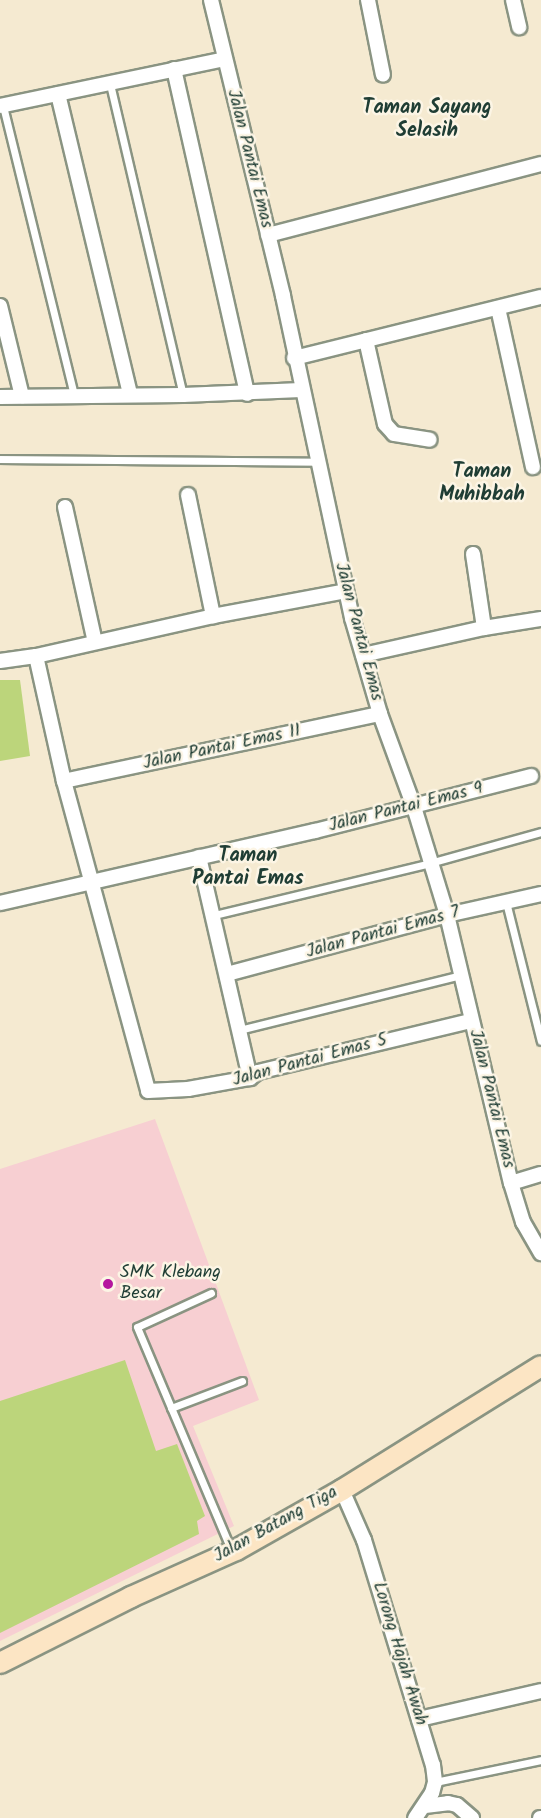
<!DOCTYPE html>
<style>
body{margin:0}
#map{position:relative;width:541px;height:1818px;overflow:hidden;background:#f5ead1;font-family:Kalam,sans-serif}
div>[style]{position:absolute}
.built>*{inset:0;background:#f7cfd2}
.green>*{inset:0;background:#bcd57b}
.roads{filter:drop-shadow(2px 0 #8a9482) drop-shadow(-2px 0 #8a9482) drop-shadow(0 2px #8a9482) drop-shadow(0 -2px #8a9482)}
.service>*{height:7px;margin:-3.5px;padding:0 3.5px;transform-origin:3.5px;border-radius:3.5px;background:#fff}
.minor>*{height:14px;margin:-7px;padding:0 7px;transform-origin:7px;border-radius:7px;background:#fff}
.secondary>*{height:20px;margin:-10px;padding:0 10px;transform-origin:10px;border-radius:10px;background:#fce5c4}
.dots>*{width:16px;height:16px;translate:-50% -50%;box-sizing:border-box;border:3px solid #fcf5e5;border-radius:50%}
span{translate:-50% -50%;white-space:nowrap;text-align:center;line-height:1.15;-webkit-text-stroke:5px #fcf5e5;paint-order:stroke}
.street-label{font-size:18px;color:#1f3d34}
.poi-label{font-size:18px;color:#1f3d34}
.left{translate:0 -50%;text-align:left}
.neighbourhood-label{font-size:20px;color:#1f3d34;font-weight:700}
</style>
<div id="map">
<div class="built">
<div style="clip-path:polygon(155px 1119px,259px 1400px,193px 1426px,234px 1526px,0 1641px,0 1169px)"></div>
</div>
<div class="green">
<div style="clip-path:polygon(0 680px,20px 680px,30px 756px,0 761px)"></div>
<div style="clip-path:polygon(125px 1360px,156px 1451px,177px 1444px,205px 1516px,197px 1521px,199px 1534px,0 1633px,0 1401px)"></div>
</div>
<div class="roads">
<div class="service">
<div style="left:110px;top:84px;width:319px;rotate:76.8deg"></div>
<div style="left:3px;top:106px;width:298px;rotate:76.2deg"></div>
<div style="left:0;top:459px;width:318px;rotate:0.5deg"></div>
<div style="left:506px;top:902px;width:143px;rotate:75.9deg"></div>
<div style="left:214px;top:915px;width:222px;rotate:-13.5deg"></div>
<div style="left:430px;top:863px;width:115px;rotate:-15.6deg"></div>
<div style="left:239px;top:1030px;width:229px;rotate:-13.9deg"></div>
<div style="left:211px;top:1293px;width:81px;rotate:155.3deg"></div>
<div style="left:137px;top:1327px;width:242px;rotate:67.1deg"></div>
<div style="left:171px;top:1408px;width:76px;rotate:-20.8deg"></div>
<div style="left:435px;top:1782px;width:108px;rotate:-11.7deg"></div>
</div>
<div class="minor">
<div style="left:211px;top:0;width:305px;rotate:76.3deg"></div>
<div style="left:283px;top:296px;width:329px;rotate:77.9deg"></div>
<div style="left:352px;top:618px;width:100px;rotate:73.7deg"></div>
<div style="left:380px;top:714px;width:99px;rotate:69.9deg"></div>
<div style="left:414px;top:807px;width:113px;rotate:73deg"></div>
<div style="left:447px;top:915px;width:276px;rotate:76.6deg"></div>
<div style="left:511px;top:1183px;width:41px;rotate:72.9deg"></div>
<div style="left:523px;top:1222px;width:36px;rotate:60deg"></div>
<div style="left:368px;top:0;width:76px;rotate:78.7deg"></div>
<div style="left:513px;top:0;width:28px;rotate:77deg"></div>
<div style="left:174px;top:69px;width:333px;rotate:77.3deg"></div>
<div style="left:58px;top:94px;width:309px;rotate:76.5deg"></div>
<div style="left:0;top:106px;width:229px;rotate:-11.8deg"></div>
<div style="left:268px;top:235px;width:282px;rotate:-14.6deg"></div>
<div style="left:0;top:306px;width:93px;rotate:76.3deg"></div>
<div style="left:498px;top:308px;width:163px;rotate:77.6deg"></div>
<div style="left:366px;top:340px;width:86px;rotate:77.3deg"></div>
<div style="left:385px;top:424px;width:13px;rotate:48deg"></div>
<div style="left:394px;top:434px;width:36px;rotate:9deg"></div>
<div style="left:294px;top:358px;width:254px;rotate:-13.9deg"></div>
<div style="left:0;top:397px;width:183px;rotate:-0.6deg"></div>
<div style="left:183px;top:395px;width:118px;rotate:-2.4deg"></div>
<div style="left:188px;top:495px;width:124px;rotate:78.3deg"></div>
<div style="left:65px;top:507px;width:138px;rotate:77.5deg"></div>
<div style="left:473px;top:554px;width:75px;rotate:81.5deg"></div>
<div style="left:363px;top:655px;width:124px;rotate:-12.6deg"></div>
<div style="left:484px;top:628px;width:58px;rotate:-9deg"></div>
<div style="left:36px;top:656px;width:128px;rotate:77.4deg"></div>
<div style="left:64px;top:781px;width:321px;rotate:74.8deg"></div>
<div style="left:148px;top:1091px;width:40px;rotate:-2.9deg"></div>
<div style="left:188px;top:1089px;width:63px;rotate:-10.1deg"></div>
<div style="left:250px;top:1078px;width:10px;rotate:-37deg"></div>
<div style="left:258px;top:1072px;width:219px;rotate:-13.5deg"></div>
<div style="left:0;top:661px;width:36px;rotate:-8deg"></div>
<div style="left:36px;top:656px;width:181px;rotate:-12.7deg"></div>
<div style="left:213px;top:616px;width:135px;rotate:-10.6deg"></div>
<div style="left:64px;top:781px;width:323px;rotate:-12deg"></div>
<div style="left:199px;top:857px;width:227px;rotate:77deg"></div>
<div style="left:0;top:903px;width:323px;rotate:-12.9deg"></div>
<div style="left:315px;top:831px;width:223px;rotate:-14.3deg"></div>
<div style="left:227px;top:974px;width:228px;rotate:-15deg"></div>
<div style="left:447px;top:915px;width:96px;rotate:-12.6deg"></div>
<div style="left:511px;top:1183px;width:31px;rotate:-17deg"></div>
<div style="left:342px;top:1490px;width:55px;rotate:66.3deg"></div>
<div style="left:364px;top:1540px;width:235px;rotate:73deg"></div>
<div style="left:433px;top:1765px;width:17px;rotate:83deg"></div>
<div style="left:435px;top:1782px;width:11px;rotate:105deg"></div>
<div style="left:432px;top:1793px;width:30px;rotate:124deg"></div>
<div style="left:419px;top:1719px;width:125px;rotate:-12.9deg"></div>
<div style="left:425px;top:1806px;width:23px;rotate:-7deg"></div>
<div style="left:448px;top:1803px;width:9px;rotate:13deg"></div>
<div style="left:457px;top:1805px;width:20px;rotate:41deg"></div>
<div style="left:540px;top:1818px;width:1px"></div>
</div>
<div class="secondary">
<div style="left:0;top:1663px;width:147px;rotate:-26.7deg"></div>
<div style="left:131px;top:1597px;width:115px;rotate:-24.1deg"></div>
<div style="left:236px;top:1550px;width:122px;rotate:-29.5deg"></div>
<div style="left:342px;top:1490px;width:234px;rotate:-31.9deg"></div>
</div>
</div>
<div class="dots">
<div style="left:108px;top:1284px;background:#b5179e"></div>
</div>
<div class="street-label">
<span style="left:249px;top:159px;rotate:76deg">Jalan Pantai Emas</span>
<span style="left:358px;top:632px;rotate:75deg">Jalan Pantai Emas</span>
<span style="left:222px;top:748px;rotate:-12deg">Jalan Pantai Emas 11</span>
<span style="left:406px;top:808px;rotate:-14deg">Jalan Pantai Emas 9</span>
<span style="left:383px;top:933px;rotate:-15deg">Jalan Pantai Emas 7</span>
<span style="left:310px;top:1061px;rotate:-15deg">Jalan Pantai Emas 5</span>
<span style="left:491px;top:1099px;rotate:76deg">Jalan Pantai Emas</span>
<span style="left:276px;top:1525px;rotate:-29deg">Jalan Batang Tiga</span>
<span style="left:399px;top:1654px;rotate:73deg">Lorong Hajah Awah</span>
</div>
<div class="poi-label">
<span class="left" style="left:120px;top:1284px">SMK Klebang<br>Besar</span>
</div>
<div class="neighbourhood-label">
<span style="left:427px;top:120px">Taman Sayang<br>Selasih</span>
<span style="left:482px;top:484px">Taman<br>Muhibbah</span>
<span style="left:248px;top:868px">Taman<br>Pantai Emas</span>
</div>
</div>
